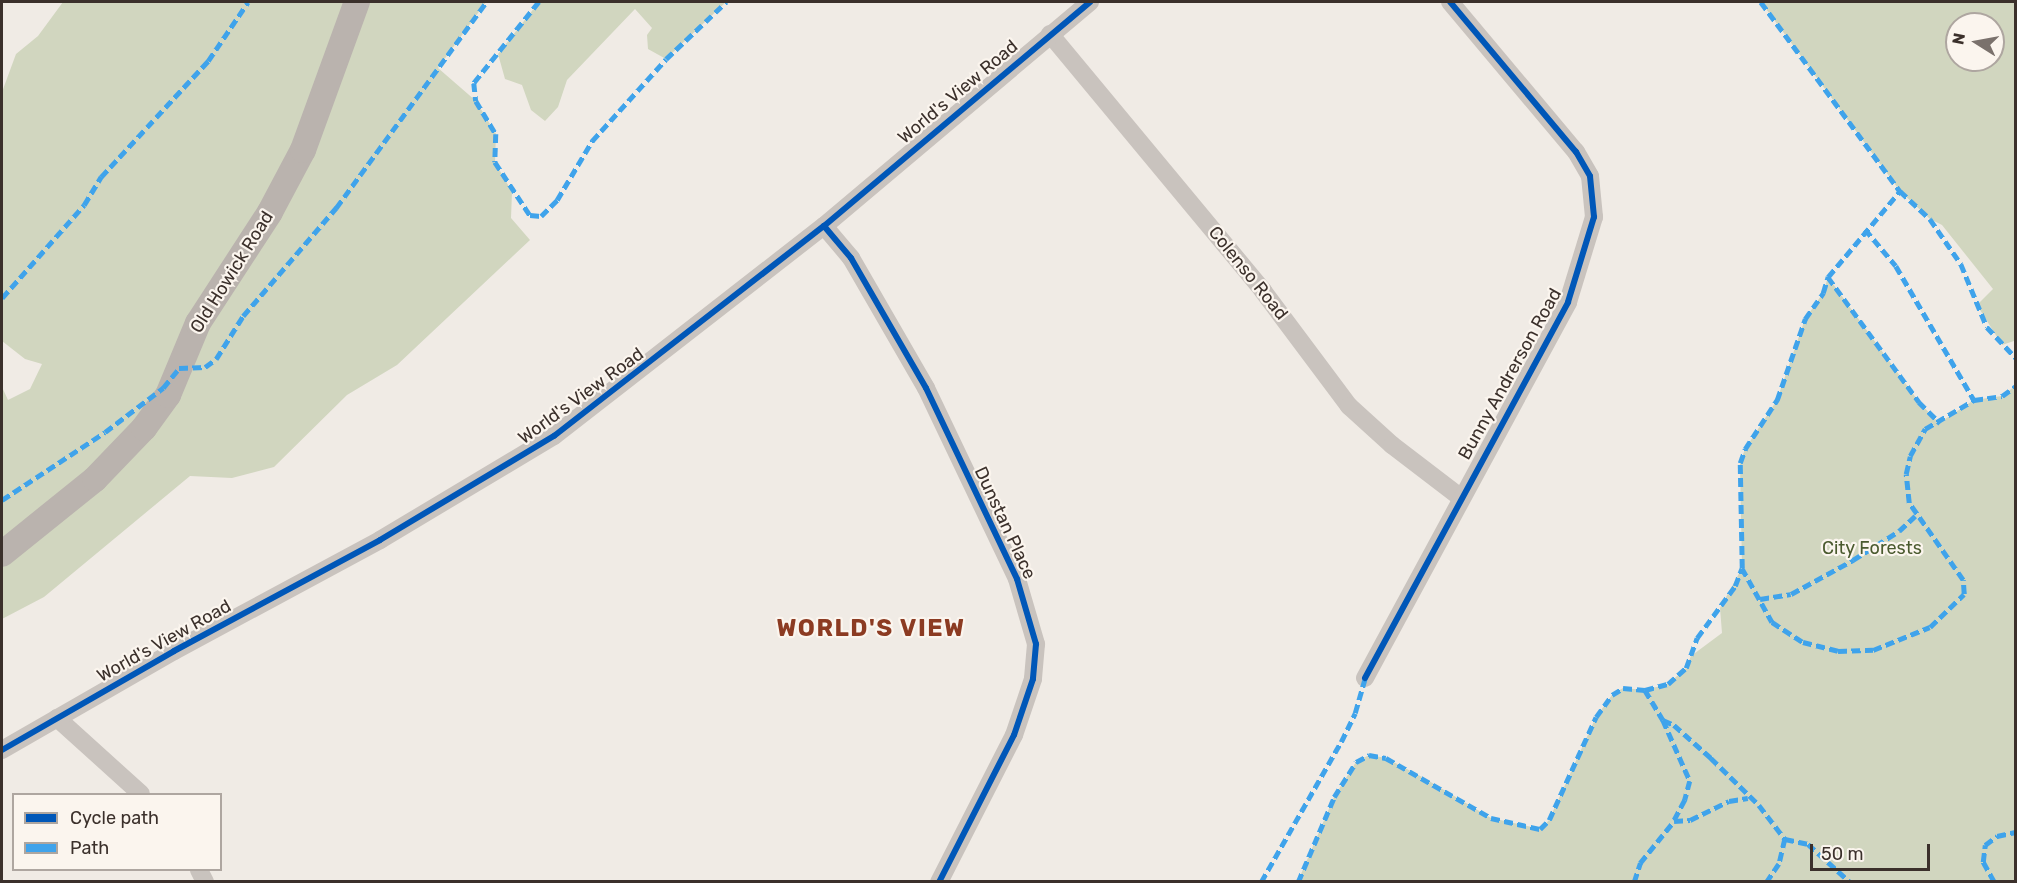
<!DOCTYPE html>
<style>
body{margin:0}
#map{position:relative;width:2017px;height:883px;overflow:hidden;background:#f0ebe5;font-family:Rubik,sans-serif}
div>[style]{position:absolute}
.green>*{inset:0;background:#d1d6bf}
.street>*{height:18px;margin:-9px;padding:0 9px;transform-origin:9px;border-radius:9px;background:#c9c3be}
.secondary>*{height:26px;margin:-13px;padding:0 13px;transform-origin:13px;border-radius:13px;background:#bab3ae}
.quiet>*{height:4.5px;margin-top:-2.25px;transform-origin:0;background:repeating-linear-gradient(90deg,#3fa3eb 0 9px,transparent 0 13.5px)}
.cycleway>*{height:6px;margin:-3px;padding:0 3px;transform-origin:3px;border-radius:3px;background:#0057b8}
span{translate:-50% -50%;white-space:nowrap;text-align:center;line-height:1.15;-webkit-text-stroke:4.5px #fbf5ee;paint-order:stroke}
.street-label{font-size:18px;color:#3b302b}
.park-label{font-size:18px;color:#4a5a2e}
.district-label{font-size:24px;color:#8c3b22;font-weight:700;letter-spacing:1.5px}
.frame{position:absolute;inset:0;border:3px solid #3b302b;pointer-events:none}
.legend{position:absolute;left:12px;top:793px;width:210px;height:78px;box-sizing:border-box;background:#fbf5ee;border:2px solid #aea6a0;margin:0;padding:8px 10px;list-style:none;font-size:18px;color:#3b302b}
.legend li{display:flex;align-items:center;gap:12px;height:30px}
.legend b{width:30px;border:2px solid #aea6a0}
.north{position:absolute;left:1945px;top:12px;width:60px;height:60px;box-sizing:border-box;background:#fbf5ee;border:2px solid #aea6a0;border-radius:50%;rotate:281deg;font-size:16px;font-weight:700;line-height:24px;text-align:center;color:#3b302b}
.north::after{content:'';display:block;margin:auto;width:21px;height:27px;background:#7a716c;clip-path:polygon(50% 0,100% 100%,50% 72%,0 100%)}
.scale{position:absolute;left:1810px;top:844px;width:120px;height:27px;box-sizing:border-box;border:3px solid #3b302b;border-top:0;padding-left:8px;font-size:18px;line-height:21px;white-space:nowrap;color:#3b302b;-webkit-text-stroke:4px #fbf5ee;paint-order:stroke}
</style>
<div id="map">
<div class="green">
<div style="clip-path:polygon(63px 2px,486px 2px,438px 68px,476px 101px,496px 134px,495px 162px,512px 192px,511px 218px,530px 240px,397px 365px,347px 395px,274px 467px,232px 478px,190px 476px,44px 597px,2px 619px,2px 387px,8px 400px,30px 389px,42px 364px,25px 359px,2px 341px,2px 92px,16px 54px,38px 36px)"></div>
<div style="clip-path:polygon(539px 2px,726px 2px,666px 59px,648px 49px,647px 35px,652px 28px,635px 9px,567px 80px,558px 107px,545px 121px,531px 110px,522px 85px,505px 79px,498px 54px)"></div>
<div style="clip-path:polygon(evenodd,1761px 2px,2015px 2px,2014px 341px,2002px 345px,1977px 305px,1993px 289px,1942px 225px,1930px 219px,1900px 191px,1761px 2px,1957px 24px,1993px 24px,1993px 60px,1957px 60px,1957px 24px)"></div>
<div style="clip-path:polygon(1828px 277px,1919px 402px,1939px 423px,1974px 400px,2002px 396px,2015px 386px,2015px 881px,1298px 881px,1334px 797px,1356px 762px,1369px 755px,1386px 758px,1424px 778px,1491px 818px,1541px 829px,1549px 820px,1596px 717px,1612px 695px,1623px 688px,1645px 690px,1668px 684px,1686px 668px,1691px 656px,1722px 633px,1720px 608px,1742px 568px,1740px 463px,1745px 449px,1777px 400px,1805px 319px,1823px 293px)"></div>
</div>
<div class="street">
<div style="left:1050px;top:34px;width:334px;rotate:50.3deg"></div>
<div style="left:1263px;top:291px;width:144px;rotate:53.2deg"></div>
<div style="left:1349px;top:406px;width:58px;rotate:42.2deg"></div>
<div style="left:1392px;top:445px;width:86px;rotate:37.4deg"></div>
<div style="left:824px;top:226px;width:42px;rotate:49.8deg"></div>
<div style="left:851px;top:258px;width:150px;rotate:60deg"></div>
<div style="left:926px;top:388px;width:212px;rotate:64.5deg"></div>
<div style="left:1017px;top:579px;width:68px;rotate:73.7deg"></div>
<div style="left:1036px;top:644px;width:35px;rotate:95deg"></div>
<div style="left:1033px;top:679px;width:59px;rotate:108.7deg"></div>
<div style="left:1014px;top:735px;width:165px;rotate:117deg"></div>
<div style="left:1365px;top:678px;width:427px;rotate:-61.6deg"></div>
<div style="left:1568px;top:302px;width:89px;rotate:-73deg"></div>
<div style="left:1594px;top:217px;width:41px;rotate:-95.6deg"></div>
<div style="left:1590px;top:176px;width:28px;rotate:-120deg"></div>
<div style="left:1576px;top:152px;width:196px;rotate:-130deg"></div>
<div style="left:57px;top:718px;width:113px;rotate:42.1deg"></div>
<div style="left:2px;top:750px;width:198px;rotate:-29.9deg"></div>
<div style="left:174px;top:651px;width:234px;rotate:-28.3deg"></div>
<div style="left:380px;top:540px;width:203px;rotate:-30.9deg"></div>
<div style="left:554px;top:436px;width:342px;rotate:-37.9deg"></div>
<div style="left:824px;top:226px;width:348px;rotate:-40.1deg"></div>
<div style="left:199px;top:870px;width:13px;rotate:63deg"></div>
</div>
<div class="secondary">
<div style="left:2px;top:554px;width:119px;rotate:-38.9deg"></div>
<div style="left:95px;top:479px;width:71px;rotate:-46.1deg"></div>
<div style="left:144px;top:428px;width:41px;rotate:-54deg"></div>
<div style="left:168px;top:395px;width:78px;rotate:-67.4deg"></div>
<div style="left:198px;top:323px;width:132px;rotate:-57deg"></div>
<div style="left:270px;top:212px;width:70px;rotate:-62deg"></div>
<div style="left:303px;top:150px;width:158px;rotate:-70deg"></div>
</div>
<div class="quiet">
<div style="left:539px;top:2px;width:104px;rotate:128.7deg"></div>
<div style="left:474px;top:83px;width:18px;rotate:84deg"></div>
<div style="left:476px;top:101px;width:39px;rotate:59deg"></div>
<div style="left:496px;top:134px;width:28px;rotate:92deg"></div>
<div style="left:495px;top:162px;width:64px;rotate:56.6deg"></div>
<div style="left:530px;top:215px;width:11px;rotate:5deg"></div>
<div style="left:541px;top:216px;width:23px;rotate:-45deg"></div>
<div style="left:557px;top:200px;width:69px;rotate:-59.3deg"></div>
<div style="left:592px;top:141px;width:110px;rotate:-47.9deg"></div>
<div style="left:666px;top:59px;width:83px;rotate:-43.5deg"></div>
<div style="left:1761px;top:2px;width:235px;rotate:53.7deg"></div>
<div style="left:1900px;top:191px;width:41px;rotate:43deg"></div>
<div style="left:1930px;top:219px;width:55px;rotate:55.4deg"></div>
<div style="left:1961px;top:264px;width:68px;rotate:67.6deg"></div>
<div style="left:1987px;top:327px;width:42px;rotate:46.9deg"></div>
<div style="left:1865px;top:229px;width:48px;rotate:50deg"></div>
<div style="left:1896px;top:266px;width:155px;rotate:59.8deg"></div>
<div style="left:1828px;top:277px;width:155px;rotate:53.9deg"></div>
<div style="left:1919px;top:402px;width:30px;rotate:45deg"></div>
<div style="left:2px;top:298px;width:124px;rotate:-48.6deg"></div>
<div style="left:84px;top:205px;width:33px;rotate:-59deg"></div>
<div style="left:101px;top:177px;width:158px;rotate:-47.3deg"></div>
<div style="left:208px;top:61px;width:71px;rotate:-55.9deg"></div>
<div style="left:2px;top:500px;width:123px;rotate:-33.4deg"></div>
<div style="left:105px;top:432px;width:73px;rotate:-37.2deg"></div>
<div style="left:163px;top:388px;width:26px;rotate:-51deg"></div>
<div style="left:179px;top:368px;width:26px;rotate:-2deg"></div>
<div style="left:205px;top:367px;width:14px;rotate:-36deg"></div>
<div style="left:216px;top:359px;width:51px;rotate:-57.9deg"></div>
<div style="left:243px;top:316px;width:143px;rotate:-49.3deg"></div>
<div style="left:336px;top:208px;width:255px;rotate:-53.9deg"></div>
<div style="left:1742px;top:568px;width:62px;rotate:60.9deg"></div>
<div style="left:1772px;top:622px;width:37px;rotate:33deg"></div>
<div style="left:1803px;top:642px;width:36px;rotate:14deg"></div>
<div style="left:1838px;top:651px;width:35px;rotate:-2deg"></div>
<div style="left:1873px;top:650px;width:61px;rotate:-22deg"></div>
<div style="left:1930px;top:627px;width:47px;rotate:-44.1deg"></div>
<div style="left:1964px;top:594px;width:14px;rotate:-94deg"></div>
<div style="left:1963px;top:580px;width:94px;rotate:-125deg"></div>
<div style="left:1909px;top:503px;width:29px;rotate:-96deg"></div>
<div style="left:1906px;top:474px;width:18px;rotate:-77deg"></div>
<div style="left:1910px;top:456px;width:31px;rotate:-61deg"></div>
<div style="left:1925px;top:429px;width:57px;rotate:-30.6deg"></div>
<div style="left:1974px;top:400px;width:28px;rotate:-8deg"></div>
<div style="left:2002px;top:396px;width:17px;rotate:-36deg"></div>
<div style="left:1760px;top:599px;width:31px;rotate:-9deg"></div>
<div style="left:1791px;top:594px;width:71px;rotate:-28.7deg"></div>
<div style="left:1853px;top:560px;width:54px;rotate:-32.2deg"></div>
<div style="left:1899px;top:531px;width:22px;rotate:-43deg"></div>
<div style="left:1645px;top:690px;width:35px;rotate:59deg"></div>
<div style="left:1663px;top:720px;width:12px;rotate:24deg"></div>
<div style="left:1674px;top:725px;width:50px;rotate:41.7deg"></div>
<div style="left:1711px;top:758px;width:67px;rotate:44.4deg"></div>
<div style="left:1759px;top:805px;width:43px;rotate:52.6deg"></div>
<div style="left:1785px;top:839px;width:26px;rotate:103deg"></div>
<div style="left:1779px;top:864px;width:22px;rotate:124deg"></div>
<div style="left:1663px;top:720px;width:67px;rotate:66.1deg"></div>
<div style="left:1690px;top:781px;width:20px;rotate:105deg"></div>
<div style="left:1685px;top:800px;width:24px;rotate:118deg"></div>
<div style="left:1785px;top:839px;width:24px;rotate:12deg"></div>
<div style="left:1808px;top:844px;width:57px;rotate:42.1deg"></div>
<div style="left:1261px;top:882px;width:161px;rotate:-60.3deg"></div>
<div style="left:1341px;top:742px;width:32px;rotate:-64deg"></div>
<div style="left:1355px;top:713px;width:36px;rotate:-74deg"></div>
<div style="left:1298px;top:882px;width:92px;rotate:-67deg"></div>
<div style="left:1334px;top:797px;width:41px;rotate:-57.8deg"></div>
<div style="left:1356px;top:762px;width:15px;rotate:-28deg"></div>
<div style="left:1369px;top:755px;width:17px;rotate:10deg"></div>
<div style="left:1386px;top:758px;width:121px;rotate:29.7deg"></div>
<div style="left:1491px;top:818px;width:50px;rotate:12.7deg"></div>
<div style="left:1540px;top:829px;width:13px;rotate:-45deg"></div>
<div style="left:1549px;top:820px;width:113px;rotate:-65.5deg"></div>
<div style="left:1596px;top:717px;width:27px;rotate:-54deg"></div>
<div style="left:1612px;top:695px;width:13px;rotate:-32deg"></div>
<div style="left:1623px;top:688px;width:22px;rotate:5deg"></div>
<div style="left:1645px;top:690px;width:24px;rotate:-15deg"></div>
<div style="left:1668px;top:684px;width:24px;rotate:-42deg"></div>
<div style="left:1686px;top:668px;width:32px;rotate:-70deg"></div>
<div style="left:1697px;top:638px;width:64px;rotate:-53.8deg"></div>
<div style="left:1735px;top:586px;width:19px;rotate:-69deg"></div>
<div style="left:1742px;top:568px;width:105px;rotate:-91.1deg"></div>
<div style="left:1740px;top:463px;width:15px;rotate:-70deg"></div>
<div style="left:1745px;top:449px;width:59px;rotate:-56.9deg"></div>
<div style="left:1777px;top:400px;width:86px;rotate:-70.9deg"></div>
<div style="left:1805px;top:319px;width:32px;rotate:-55deg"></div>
<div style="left:1823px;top:293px;width:17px;rotate:-73deg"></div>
<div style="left:1828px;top:277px;width:112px;rotate:-50.1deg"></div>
<div style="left:1634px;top:882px;width:20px;rotate:-72deg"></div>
<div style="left:1640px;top:863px;width:54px;rotate:-51deg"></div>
<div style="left:1674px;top:821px;width:16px;rotate:-4deg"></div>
<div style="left:1690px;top:820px;width:43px;rotate:-26deg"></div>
<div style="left:1729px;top:801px;width:19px;rotate:-9deg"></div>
<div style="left:1994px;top:882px;width:23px;rotate:-119deg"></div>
<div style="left:1983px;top:862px;width:17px;rotate:-83deg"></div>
<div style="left:1985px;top:845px;width:15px;rotate:-37deg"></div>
<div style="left:1997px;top:836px;width:19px;rotate:-12deg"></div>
</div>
<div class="cycleway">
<div style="left:824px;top:226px;width:42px;rotate:49.8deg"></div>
<div style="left:851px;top:258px;width:150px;rotate:60deg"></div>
<div style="left:926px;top:388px;width:212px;rotate:64.5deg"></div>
<div style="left:1017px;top:579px;width:68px;rotate:73.7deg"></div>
<div style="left:1036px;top:644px;width:35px;rotate:95deg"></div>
<div style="left:1033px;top:679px;width:59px;rotate:108.7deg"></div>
<div style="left:1014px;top:735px;width:165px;rotate:117deg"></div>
<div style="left:1365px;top:678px;width:427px;rotate:-61.6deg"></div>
<div style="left:1568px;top:302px;width:89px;rotate:-73deg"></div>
<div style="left:1594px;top:217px;width:41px;rotate:-95.6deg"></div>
<div style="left:1590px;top:176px;width:28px;rotate:-120deg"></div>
<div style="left:1576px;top:152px;width:196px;rotate:-130deg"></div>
<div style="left:2px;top:750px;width:198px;rotate:-29.9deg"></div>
<div style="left:174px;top:651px;width:234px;rotate:-28.3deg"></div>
<div style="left:380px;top:540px;width:203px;rotate:-30.9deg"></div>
<div style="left:554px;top:436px;width:342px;rotate:-37.9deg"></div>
<div style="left:824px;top:226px;width:348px;rotate:-40.1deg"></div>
</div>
<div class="street-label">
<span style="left:958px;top:92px;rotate:-40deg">World's View Road</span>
<span style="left:232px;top:272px;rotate:-58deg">Old Howick Road</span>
<span style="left:1248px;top:273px;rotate:51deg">Colenso Road</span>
<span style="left:1510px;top:374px;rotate:-61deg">Bunny Andrerson Road</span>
<span style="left:581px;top:396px;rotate:-36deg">World's View Road</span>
<span style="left:1005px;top:523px;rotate:65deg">Dunstan Place</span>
<span style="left:164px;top:641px;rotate:-29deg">World's View Road</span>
</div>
<div class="park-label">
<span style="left:1872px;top:548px">City Forests</span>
</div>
<div class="district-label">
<span style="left:871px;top:629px">WORLD'S VIEW</span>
</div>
<div class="frame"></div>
<ul class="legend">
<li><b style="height:8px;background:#0057b8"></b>Cycle path</li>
<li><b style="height:8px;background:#3fa3eb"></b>Path</li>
</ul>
<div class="north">N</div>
<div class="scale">50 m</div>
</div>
